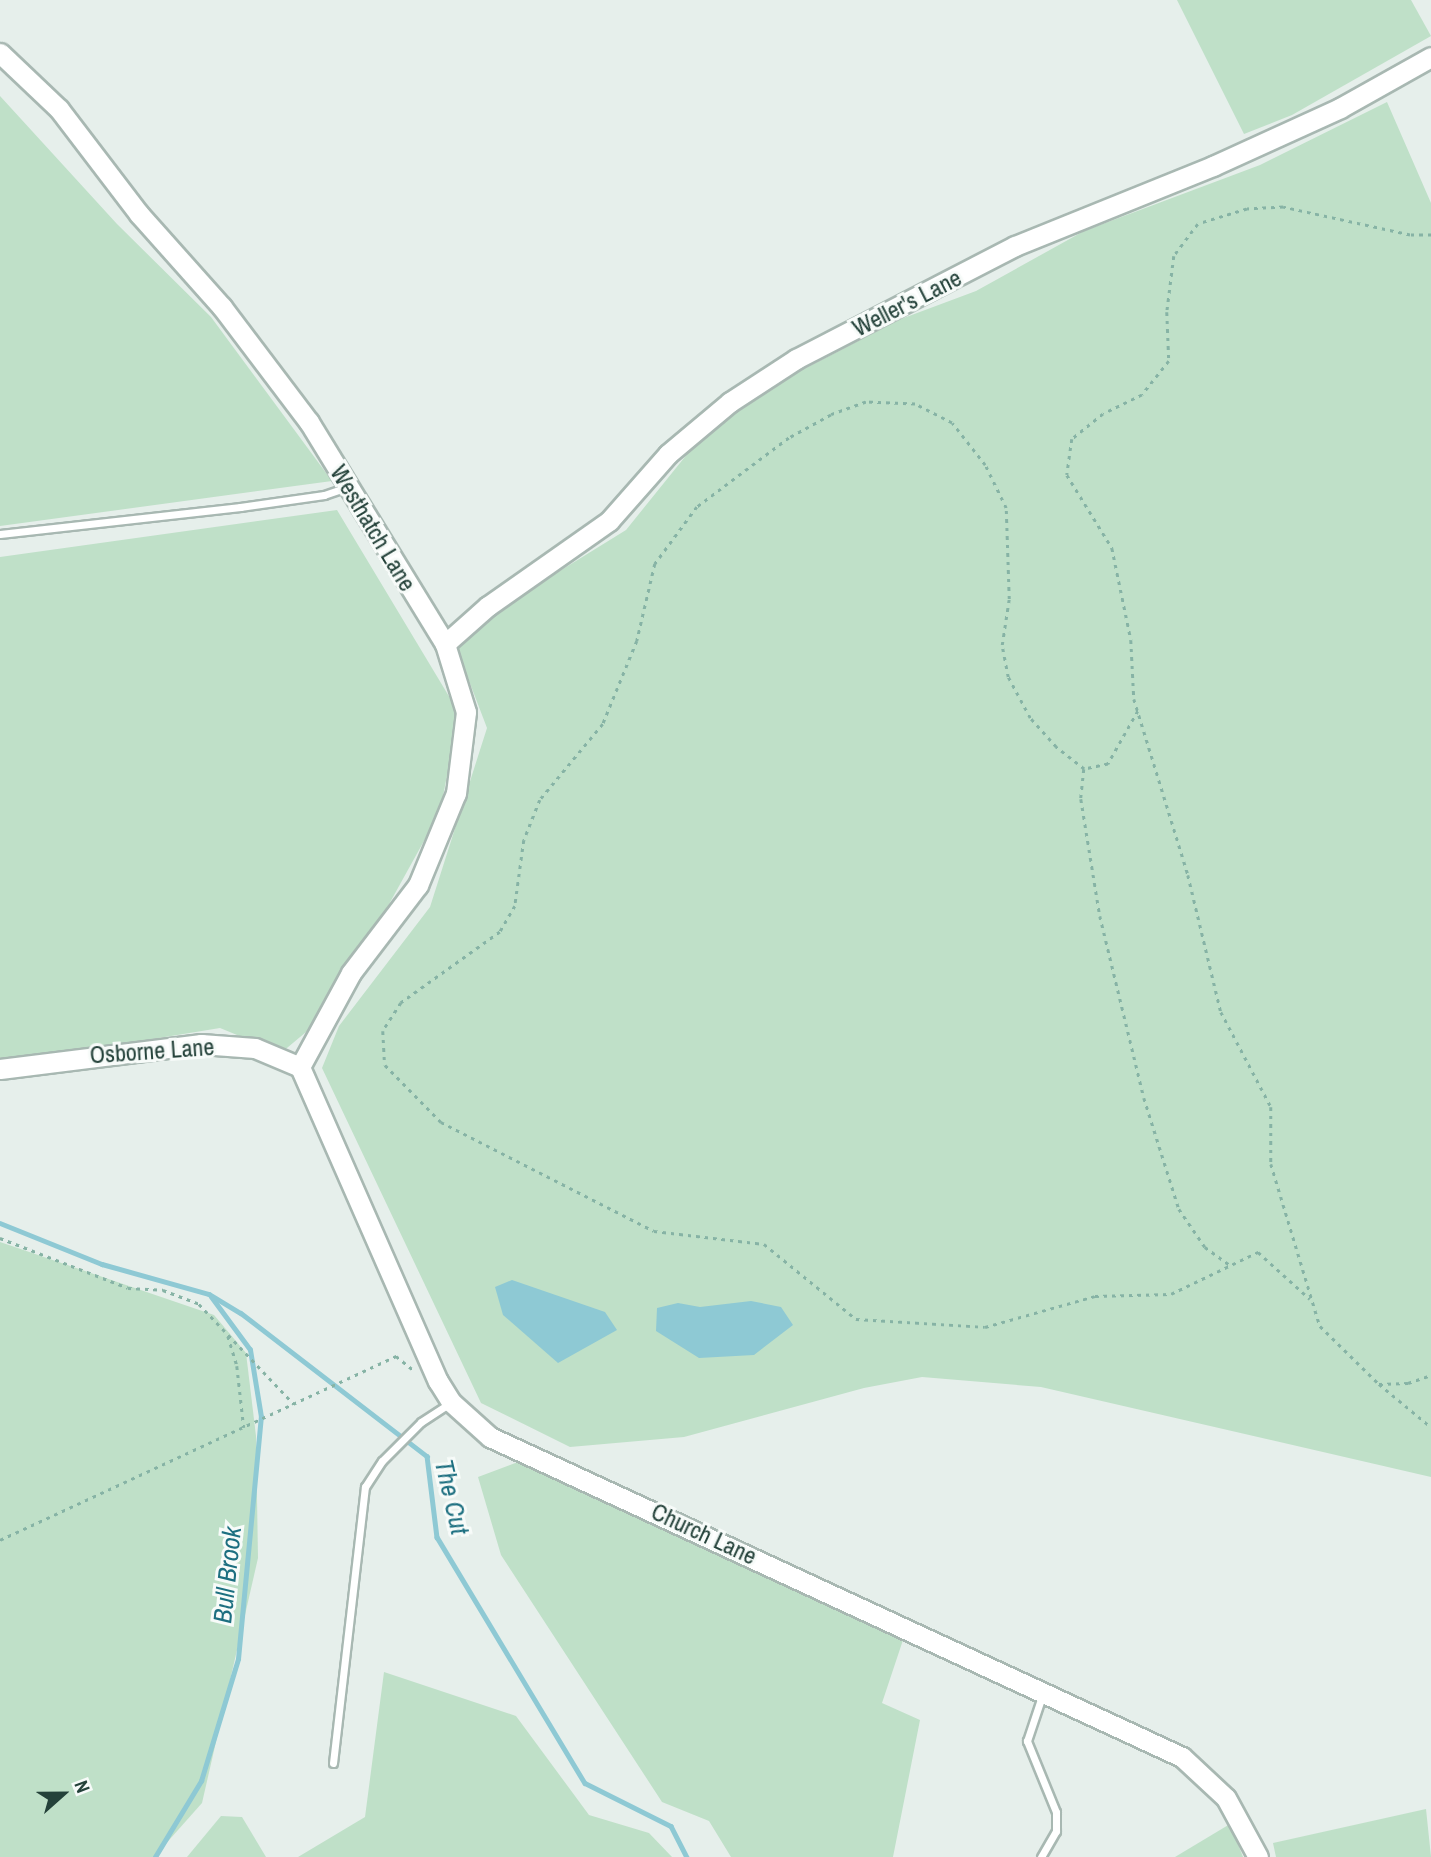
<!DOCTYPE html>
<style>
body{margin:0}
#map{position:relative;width:1431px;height:1857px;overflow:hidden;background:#e6efeb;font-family:"Archivo Narrow",sans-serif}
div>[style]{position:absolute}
.green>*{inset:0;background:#bfe0c8}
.water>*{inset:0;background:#8ec9d4}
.stream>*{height:4.5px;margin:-2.25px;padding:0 2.25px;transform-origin:2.25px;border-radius:2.25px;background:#8ec9d4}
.path>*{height:2.5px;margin-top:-1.25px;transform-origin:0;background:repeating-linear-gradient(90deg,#86b3a5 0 3.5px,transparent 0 8.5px)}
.roads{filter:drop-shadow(2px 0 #a8b8b2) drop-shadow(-2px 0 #a8b8b2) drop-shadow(0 2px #a8b8b2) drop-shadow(0 -2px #a8b8b2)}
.service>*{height:7px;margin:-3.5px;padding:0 3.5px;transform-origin:3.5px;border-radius:3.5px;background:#fff}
.tertiary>*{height:19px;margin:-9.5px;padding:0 9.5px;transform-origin:9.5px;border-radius:9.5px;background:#fff}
span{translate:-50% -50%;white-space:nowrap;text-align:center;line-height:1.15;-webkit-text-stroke:6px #f7fbf9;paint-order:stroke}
.street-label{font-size:24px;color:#24423a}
.water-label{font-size:26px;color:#1c6f80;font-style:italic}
.north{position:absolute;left:28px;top:1759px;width:70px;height:70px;-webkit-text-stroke:5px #f7fbf9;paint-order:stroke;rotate:69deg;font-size:19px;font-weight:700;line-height:28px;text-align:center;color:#24423a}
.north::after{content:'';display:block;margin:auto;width:24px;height:32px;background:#24423a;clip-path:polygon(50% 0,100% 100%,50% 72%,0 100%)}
</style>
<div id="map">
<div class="green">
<div style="clip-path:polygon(1177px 0,1411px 0,1431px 36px,1292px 115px,1244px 134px)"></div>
<div style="clip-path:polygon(0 96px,117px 224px,211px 317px,332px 481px,0 526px)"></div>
<div style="clip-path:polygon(1387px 102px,1431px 203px,1431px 1477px,1041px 1387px,922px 1377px,864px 1388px,684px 1437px,570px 1447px,481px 1403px,322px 1068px,339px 1026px,430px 907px,487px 728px,458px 652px,463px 631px,626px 530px,705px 432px,773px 385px,901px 319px,976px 291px,1084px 231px,1260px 165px)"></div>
<div style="clip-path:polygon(337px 510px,459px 713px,440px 812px,383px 915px,312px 1027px,281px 1053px,220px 1028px,0 1064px,0 557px)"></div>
<div style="clip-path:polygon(0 1242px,214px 1315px,246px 1353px,256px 1436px,258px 1558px,202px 1803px,154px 1857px,0 1857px)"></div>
<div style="clip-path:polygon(518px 1462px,903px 1640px,882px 1703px,920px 1720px,893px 1857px,731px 1857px,709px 1821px,662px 1802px,501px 1555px,478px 1477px)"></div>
<div style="clip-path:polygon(384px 1672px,516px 1716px,589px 1815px,649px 1833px,672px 1857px,298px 1857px,365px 1817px)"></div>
<div style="clip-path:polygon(1426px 1809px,1431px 1857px,1276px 1857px,1273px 1843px)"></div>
<div style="clip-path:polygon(221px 1816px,242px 1817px,266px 1857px,187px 1857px)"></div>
<div style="clip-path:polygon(1230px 1824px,1243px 1857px,1175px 1857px)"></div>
</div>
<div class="water">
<div style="clip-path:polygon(512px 1280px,605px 1312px,617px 1330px,558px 1363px,503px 1315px,495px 1287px)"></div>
<div style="clip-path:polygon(751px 1301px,781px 1307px,793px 1325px,754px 1355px,699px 1358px,656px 1331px,657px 1308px,678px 1303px,700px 1307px)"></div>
</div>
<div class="stream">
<div style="left:0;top:1223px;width:110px;rotate:21.9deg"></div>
<div style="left:102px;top:1264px;width:111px;rotate:15.7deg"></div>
<div style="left:209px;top:1294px;width:37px;rotate:31deg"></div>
<div style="left:241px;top:1313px;width:235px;rotate:37.6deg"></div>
<div style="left:427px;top:1456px;width:82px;rotate:83deg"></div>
<div style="left:437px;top:1537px;width:287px;rotate:59deg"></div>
<div style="left:585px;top:1783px;width:96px;rotate:26.6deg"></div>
<div style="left:671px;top:1826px;width:35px;rotate:63deg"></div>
<div style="left:155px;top:1857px;width:89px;rotate:-58.8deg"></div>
<div style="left:201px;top:1781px;width:127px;rotate:-73.1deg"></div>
<div style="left:238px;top:1659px;width:243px;rotate:-84.6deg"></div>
<div style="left:261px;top:1417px;width:68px;rotate:-99.3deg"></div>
<div style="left:250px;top:1350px;width:66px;rotate:-126.3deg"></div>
</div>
<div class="path">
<div style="left:1431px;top:235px;width:21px;rotate:180deg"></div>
<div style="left:1410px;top:235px;width:130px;rotate:-167.6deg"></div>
<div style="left:1283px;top:207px;width:36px;rotate:177deg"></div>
<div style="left:1247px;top:209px;width:51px;rotate:163deg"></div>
<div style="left:1198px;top:224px;width:40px;rotate:127deg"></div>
<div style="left:1174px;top:256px;width:56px;rotate:97.1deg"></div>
<div style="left:1167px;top:312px;width:49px;rotate:87.7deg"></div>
<div style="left:1169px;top:361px;width:43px;rotate:128.5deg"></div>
<div style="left:1142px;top:395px;width:43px;rotate:154deg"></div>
<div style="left:1103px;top:414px;width:40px;rotate:141deg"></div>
<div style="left:1072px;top:439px;width:36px;rotate:98deg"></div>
<div style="left:1067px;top:475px;width:86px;rotate:58.3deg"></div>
<div style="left:1112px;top:548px;width:94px;rotate:78.3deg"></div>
<div style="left:1131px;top:640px;width:59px;rotate:87.1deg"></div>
<div style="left:1134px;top:699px;width:184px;rotate:72.9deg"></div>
<div style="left:1188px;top:875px;width:141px;rotate:76.5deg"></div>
<div style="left:1221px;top:1012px;width:107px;rotate:62.2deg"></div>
<div style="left:1271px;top:1107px;width:57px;rotate:90deg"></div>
<div style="left:1271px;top:1164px;width:169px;rotate:73.2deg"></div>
<div style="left:1320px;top:1326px;width:83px;rotate:44.5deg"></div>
<div style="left:1379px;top:1384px;width:29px;rotate:-2deg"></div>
<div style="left:1408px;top:1383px;width:24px;rotate:-19deg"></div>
<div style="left:1138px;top:711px;width:61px;rotate:119.5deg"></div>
<div style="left:1108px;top:764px;width:25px;rotate:168deg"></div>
<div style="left:1084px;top:769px;width:36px;rotate:-142deg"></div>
<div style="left:1056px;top:747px;width:39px;rotate:-132deg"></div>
<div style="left:1030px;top:718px;width:47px;rotate:-118.2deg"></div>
<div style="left:1008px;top:677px;width:33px;rotate:-101deg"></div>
<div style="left:1002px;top:645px;width:47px;rotate:-81.3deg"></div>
<div style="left:1009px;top:599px;width:91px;rotate:-91.9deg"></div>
<div style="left:1006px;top:508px;width:48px;rotate:-116deg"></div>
<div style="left:985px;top:465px;width:53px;rotate:-128.2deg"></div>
<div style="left:952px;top:423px;width:42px;rotate:-152.8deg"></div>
<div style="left:915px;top:404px;width:49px;rotate:-177.7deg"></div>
<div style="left:866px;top:402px;width:37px;rotate:160deg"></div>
<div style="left:831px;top:415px;width:48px;rotate:151.3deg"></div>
<div style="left:789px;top:438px;width:115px;rotate:143.1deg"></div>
<div style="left:697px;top:507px;width:71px;rotate:126.4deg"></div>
<div style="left:655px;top:564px;width:79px;rotate:103.2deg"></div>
<div style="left:637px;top:641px;width:90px;rotate:112.3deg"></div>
<div style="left:603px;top:724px;width:99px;rotate:129.7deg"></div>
<div style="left:540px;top:800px;width:43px;rotate:111.8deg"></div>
<div style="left:524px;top:840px;width:67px;rotate:97.8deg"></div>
<div style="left:515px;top:906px;width:30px;rotate:120deg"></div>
<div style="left:500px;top:932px;width:122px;rotate:144.4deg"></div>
<div style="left:401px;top:1003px;width:33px;rotate:123deg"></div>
<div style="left:383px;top:1031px;width:34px;rotate:87deg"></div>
<div style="left:385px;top:1065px;width:80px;rotate:45.5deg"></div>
<div style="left:441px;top:1122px;width:239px;rotate:27.1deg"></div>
<div style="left:654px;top:1231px;width:111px;rotate:6.7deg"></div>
<div style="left:764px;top:1244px;width:119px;rotate:39.2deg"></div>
<div style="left:856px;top:1319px;width:129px;rotate:3.5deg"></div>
<div style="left:985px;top:1327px;width:114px;rotate:-15.7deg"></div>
<div style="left:1095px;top:1296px;width:76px;rotate:-1.5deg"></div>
<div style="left:1171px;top:1294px;width:97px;rotate:-25.8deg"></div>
<div style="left:1258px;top:1252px;width:70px;rotate:42.1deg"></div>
<div style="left:1084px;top:769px;width:30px;rotate:96deg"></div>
<div style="left:1081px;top:799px;width:119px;rotate:80.8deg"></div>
<div style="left:1100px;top:916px;width:187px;rotate:76.4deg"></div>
<div style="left:1144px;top:1098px;width:116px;rotate:72.5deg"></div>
<div style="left:1179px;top:1209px;width:46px;rotate:55.6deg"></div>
<div style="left:1205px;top:1247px;width:32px;rotate:36deg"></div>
<div style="left:0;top:1238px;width:137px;rotate:21.3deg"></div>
<div style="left:128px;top:1288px;width:35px;rotate:3deg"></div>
<div style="left:163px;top:1290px;width:39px;rotate:21deg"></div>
<div style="left:199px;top:1304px;width:138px;rotate:46.5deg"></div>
<div style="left:228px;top:1336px;width:31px;rotate:73deg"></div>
<div style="left:237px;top:1366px;width:62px;rotate:83.6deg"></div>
<div style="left:1379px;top:1384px;width:67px;rotate:39.6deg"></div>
<div style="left:0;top:1540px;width:437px;rotate:-24.9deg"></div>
<div style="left:396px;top:1356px;width:22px;rotate:39deg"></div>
</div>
<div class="roads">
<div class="service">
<div style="left:0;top:534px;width:242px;rotate:-6.4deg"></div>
<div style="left:240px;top:507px;width:85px;rotate:-8.1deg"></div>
<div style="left:324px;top:495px;width:24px;rotate:-19deg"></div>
<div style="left:333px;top:1763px;width:278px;rotate:-83.4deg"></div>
<div style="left:365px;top:1487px;width:31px;rotate:-57deg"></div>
<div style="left:382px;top:1461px;width:55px;rotate:-45deg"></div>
<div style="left:421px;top:1422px;width:35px;rotate:-33deg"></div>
<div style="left:1041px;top:1857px;width:30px;rotate:-60deg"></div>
<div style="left:1056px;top:1831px;width:19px;rotate:-90deg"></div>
<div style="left:1056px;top:1812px;width:77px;rotate:-112.2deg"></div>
<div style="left:1027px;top:1741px;width:51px;rotate:-71.6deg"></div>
</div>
<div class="tertiary">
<div style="left:0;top:53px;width:81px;rotate:43.5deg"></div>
<div style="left:59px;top:109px;width:132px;rotate:52.7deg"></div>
<div style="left:139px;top:214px;width:125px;rotate:48.3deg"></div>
<div style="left:222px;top:307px;width:144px;rotate:52.9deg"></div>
<div style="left:309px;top:422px;width:260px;rotate:58.5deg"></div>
<div style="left:445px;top:644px;width:71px;rotate:72.8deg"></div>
<div style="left:466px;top:712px;width:82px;rotate:97deg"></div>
<div style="left:456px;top:793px;width:100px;rotate:112.4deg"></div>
<div style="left:418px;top:885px;width:111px;rotate:127.3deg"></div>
<div style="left:351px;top:973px;width:107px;rotate:118.5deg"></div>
<div style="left:445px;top:644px;width:57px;rotate:-41.5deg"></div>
<div style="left:488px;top:606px;width:148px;rotate:-35.1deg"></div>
<div style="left:609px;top:521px;width:89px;rotate:-48.6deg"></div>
<div style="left:668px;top:454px;width:81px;rotate:-40deg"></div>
<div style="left:730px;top:402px;width:79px;rotate:-33.1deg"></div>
<div style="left:796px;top:359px;width:246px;rotate:-27.3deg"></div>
<div style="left:1015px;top:246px;width:214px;rotate:-22deg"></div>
<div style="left:1213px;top:166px;width:140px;rotate:-24.5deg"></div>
<div style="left:1340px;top:108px;width:104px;rotate:-29.3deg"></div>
<div style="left:300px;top:1067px;width:343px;rotate:66.3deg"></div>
<div style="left:438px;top:1381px;width:25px;rotate:58deg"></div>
<div style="left:451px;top:1402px;width:52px;rotate:41.9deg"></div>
<div style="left:490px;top:1437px;width:762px;rotate:24.82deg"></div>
<div style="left:1182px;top:1757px;width:60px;rotate:43deg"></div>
<div style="left:1226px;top:1798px;width:67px;rotate:61.5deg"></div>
<div style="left:0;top:1069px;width:203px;rotate:-7.1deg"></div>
<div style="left:201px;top:1044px;width:54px;rotate:4.2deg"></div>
<div style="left:255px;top:1048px;width:49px;rotate:22.9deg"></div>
</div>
</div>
<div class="street-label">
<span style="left:907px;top:303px;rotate:-27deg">Weller's Lane</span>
<span style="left:373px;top:528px;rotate:59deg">Westhatch Lane</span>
<span style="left:152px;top:1051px;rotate:-4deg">Osborne Lane</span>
<span style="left:704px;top:1534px;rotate:25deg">Church Lane</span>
</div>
<div class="water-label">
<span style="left:452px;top:1497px;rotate:77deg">The Cut</span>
<span style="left:227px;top:1575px;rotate:-84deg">Bull Brook</span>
</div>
<div class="north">N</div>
</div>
